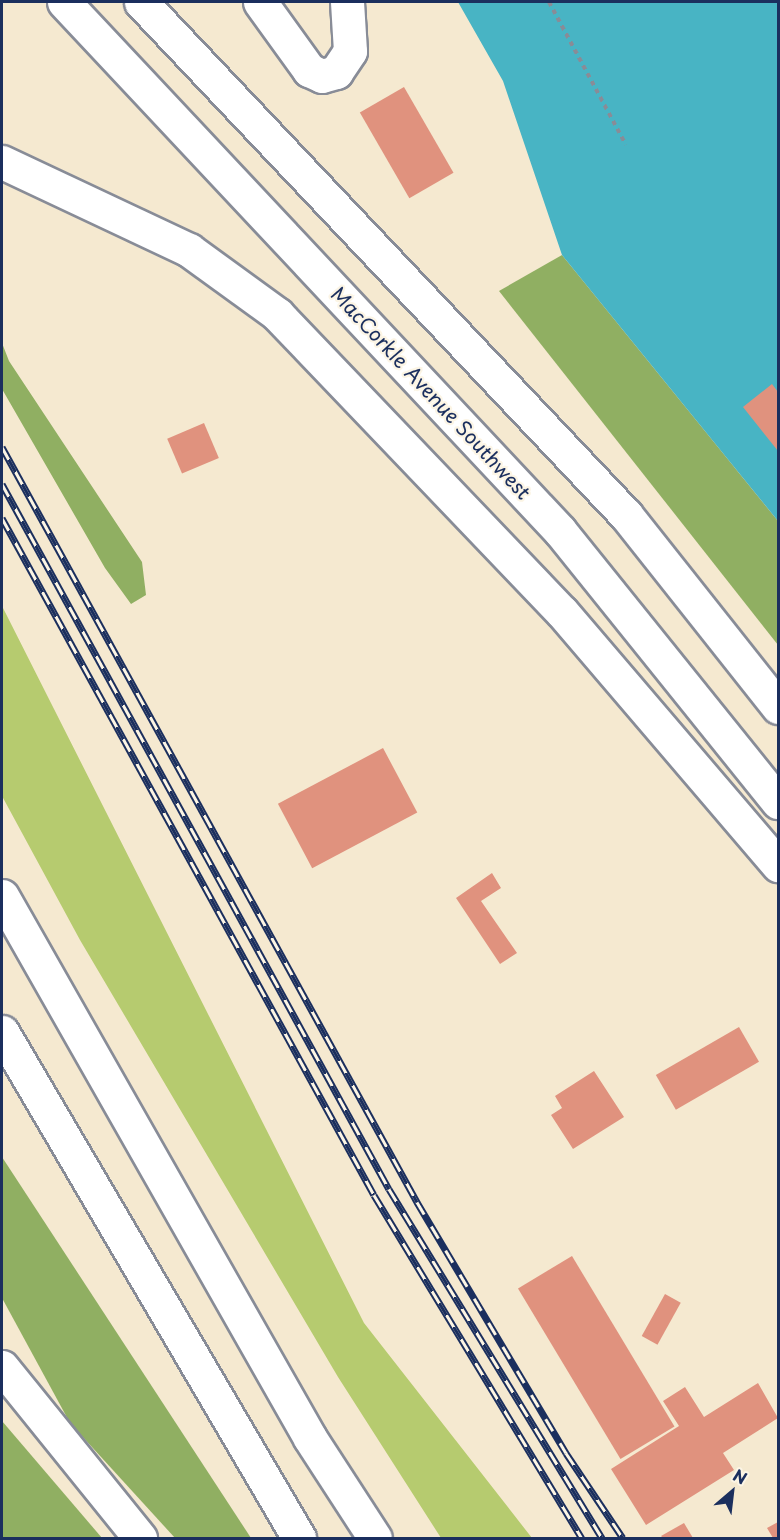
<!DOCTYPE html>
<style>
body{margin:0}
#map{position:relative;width:780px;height:1540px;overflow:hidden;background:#f5e9d0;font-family:"Playpen Sans",sans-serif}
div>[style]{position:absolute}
.green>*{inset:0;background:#b6cb6f}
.forest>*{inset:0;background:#90af62}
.water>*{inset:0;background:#48b4c4}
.building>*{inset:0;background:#e0927e;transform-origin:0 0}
.path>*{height:4px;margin-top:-2px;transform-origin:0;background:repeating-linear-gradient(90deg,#888c97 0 4.5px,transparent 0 9px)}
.roads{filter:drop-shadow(2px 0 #888c97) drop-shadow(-2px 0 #888c97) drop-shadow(0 2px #888c97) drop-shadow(0 -2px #888c97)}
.minor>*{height:33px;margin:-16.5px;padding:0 16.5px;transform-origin:16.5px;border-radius:16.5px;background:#fff}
.major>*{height:33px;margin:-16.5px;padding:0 16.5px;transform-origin:16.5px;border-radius:16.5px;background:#fff}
.highway>*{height:33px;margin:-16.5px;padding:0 16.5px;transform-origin:16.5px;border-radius:16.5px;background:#fff}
.rail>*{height:7px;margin-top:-3.5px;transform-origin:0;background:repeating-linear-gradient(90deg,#fcf5e5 0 14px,#1b2f5e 0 28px);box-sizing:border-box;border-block:2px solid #1b2f5e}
span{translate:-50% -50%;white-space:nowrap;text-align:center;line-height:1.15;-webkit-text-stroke:4.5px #fcf5e5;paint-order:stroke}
.street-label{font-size:20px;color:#1b2f5e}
.frame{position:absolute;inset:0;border:3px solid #1b2f5e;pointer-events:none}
.north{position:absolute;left:702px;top:1462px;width:60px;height:60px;-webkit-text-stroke:4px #fcf5e5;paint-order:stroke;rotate:28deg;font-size:16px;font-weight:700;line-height:24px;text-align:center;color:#1b2f5e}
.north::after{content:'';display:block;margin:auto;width:21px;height:27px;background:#1b2f5e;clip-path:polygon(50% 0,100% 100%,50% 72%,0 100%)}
</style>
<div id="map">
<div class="green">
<div style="clip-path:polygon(2px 606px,364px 1323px,532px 1538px,441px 1538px,338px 1377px,80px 940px,2px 796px)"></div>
</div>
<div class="forest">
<div style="clip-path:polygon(562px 255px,778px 521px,778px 645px,499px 291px)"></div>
<div style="clip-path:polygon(2px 343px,9px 361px,142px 562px,146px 595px,131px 604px,105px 568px,2px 389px)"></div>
<div style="clip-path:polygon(2px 1157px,251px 1538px,175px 1538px,70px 1423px,2px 1298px)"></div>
<div style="clip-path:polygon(2px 1421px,102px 1538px,2px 1538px)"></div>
</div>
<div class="water">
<div style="clip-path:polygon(458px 2px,778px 2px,778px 521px,562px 255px,503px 81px)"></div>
</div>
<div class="building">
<div style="left:404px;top:87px;width:99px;height:51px;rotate:60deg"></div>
<div style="clip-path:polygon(772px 384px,778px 392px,778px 451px,743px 407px)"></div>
<div style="left:204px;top:423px;width:38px;height:40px;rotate:67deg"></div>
<div style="left:383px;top:748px;width:73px;height:119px;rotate:62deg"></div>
<div style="clip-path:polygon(492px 873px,501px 888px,481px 901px,517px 953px,500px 964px,456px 898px)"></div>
<div style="left:739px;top:1027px;width:40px;height:96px;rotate:60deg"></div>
<div style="clip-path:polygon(594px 1071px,624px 1117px,573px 1149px,551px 1115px,562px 1108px,555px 1096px)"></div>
<div style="left:572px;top:1256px;width:199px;height:63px;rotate:59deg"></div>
<div style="left:665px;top:1294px;width:18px;height:48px;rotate:29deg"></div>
<div style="clip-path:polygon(758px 1383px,778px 1418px,723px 1453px,734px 1470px,646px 1525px,611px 1469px,679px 1426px,663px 1401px,685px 1387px,704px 1417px)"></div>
<div style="clip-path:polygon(778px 1522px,778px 1538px,773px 1538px,767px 1528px)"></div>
<div style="clip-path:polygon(684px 1523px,693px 1538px,663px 1538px,661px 1536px)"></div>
</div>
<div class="path">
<div style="left:549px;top:2px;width:162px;rotate:61.7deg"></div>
</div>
<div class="roads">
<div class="minor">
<div style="left:260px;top:2px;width:84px;rotate:54.2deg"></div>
<div style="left:309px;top:70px;width:14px;rotate:25deg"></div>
<div style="left:322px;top:76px;width:15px;rotate:-16deg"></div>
<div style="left:336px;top:72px;width:25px;rotate:-56deg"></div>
<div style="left:350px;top:51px;width:49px;rotate:-93.5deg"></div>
<div style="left:2px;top:162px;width:207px;rotate:25.2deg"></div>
<div style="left:189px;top:250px;width:109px;rotate:36deg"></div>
<div style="left:277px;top:314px;width:412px;rotate:46.3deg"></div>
<div style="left:562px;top:612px;width:333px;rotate:49.5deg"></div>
</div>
<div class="major">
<div style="left:64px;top:2px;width:725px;rotate:46.84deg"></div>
<div style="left:560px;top:531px;width:348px;rotate:51.2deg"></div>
<div style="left:141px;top:2px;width:706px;rotate:46.61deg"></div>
<div style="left:626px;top:515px;width:245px;rotate:51.6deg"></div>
<div style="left:2px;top:1367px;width:220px;rotate:51.1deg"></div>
</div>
<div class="highway">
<div style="left:2px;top:896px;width:623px;rotate:60.39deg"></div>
<div style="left:310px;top:1438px;width:119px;rotate:57deg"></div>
<div style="left:2px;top:1032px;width:587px;rotate:59.59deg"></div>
</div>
</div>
<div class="rail">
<div style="left:2px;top:447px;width:862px;rotate:61.2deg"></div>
<div style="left:417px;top:1202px;width:292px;rotate:59.3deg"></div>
<div style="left:566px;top:1453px;width:102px;rotate:56.2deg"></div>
<div style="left:2px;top:484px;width:804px;rotate:61.24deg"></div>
<div style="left:389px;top:1189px;width:409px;rotate:58.6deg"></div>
<div style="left:2px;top:518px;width:772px;rotate:61.21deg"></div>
<div style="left:374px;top:1195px;width:401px;rotate:58.8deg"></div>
</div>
<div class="street-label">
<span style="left:431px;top:393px;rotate:47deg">MacCorkle Avenue Southwest</span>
</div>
<div class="frame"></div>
<div class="north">N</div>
</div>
